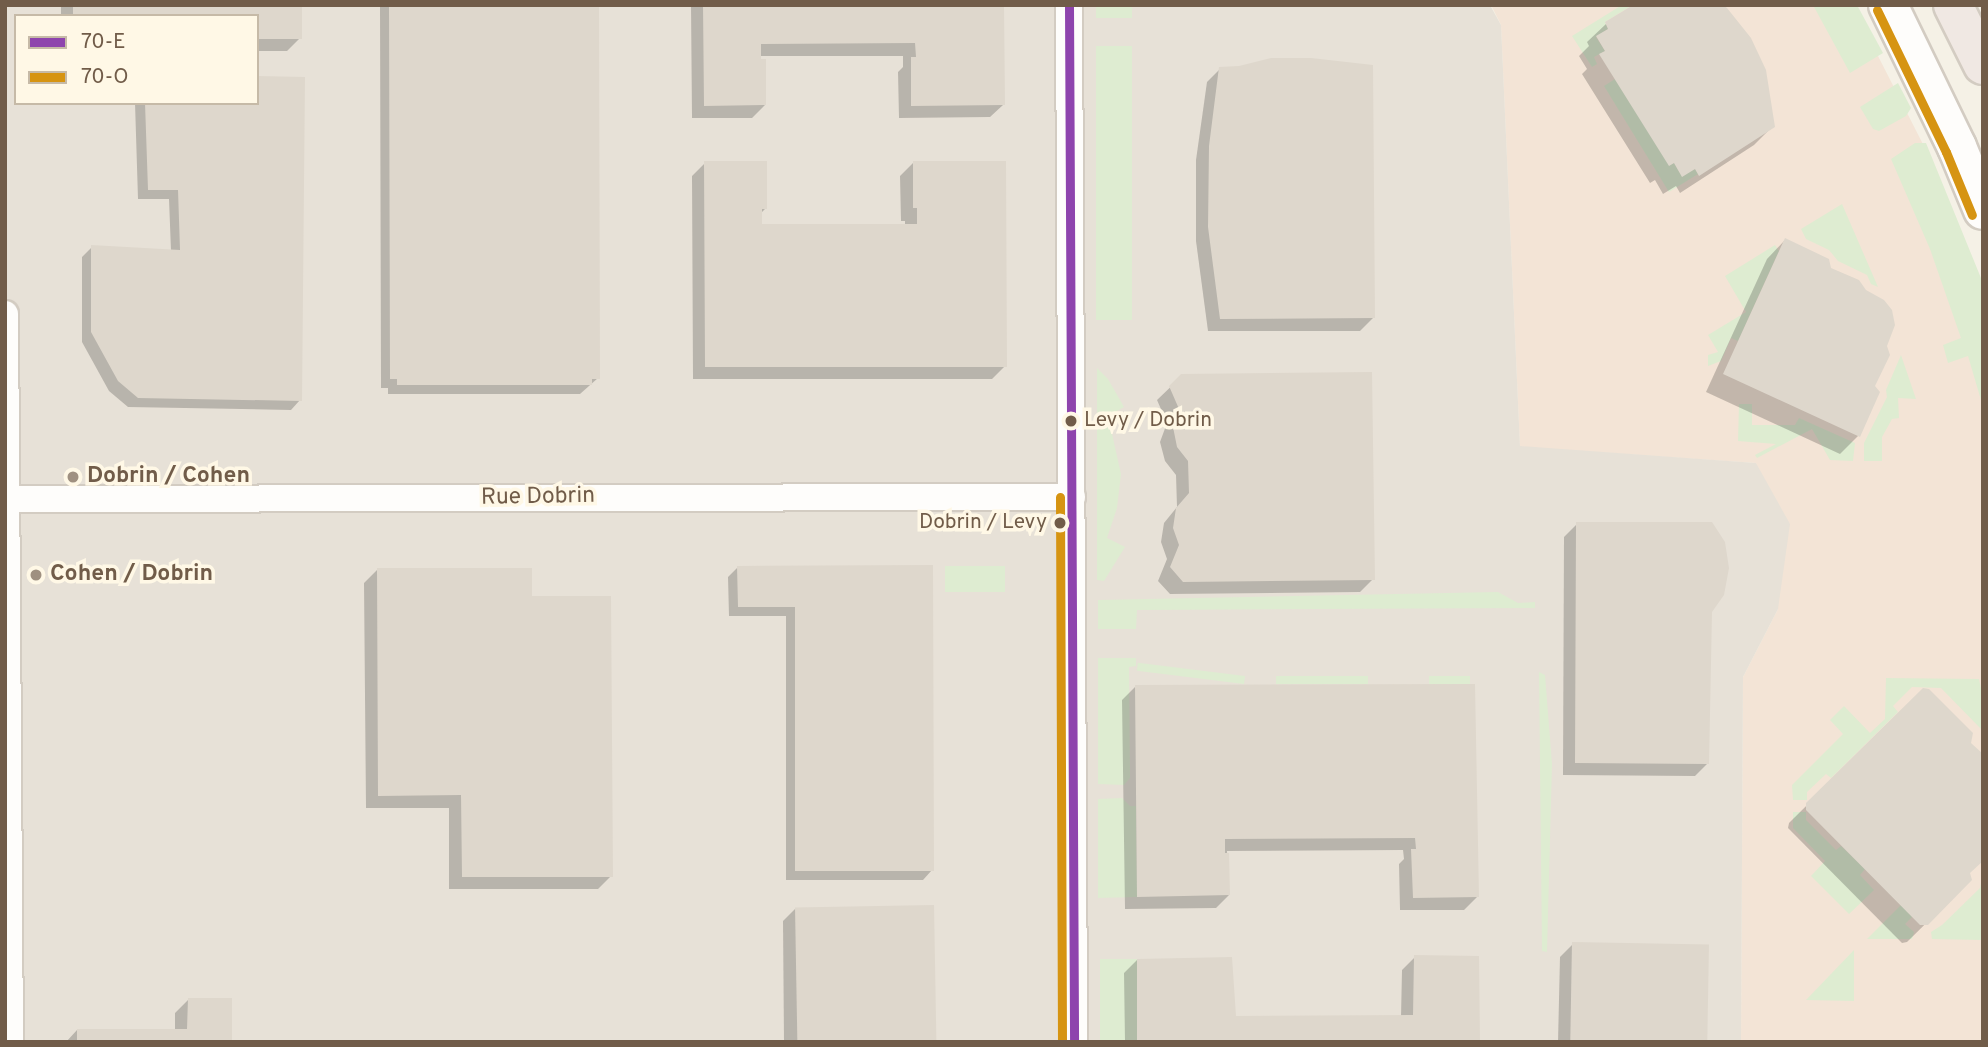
<!DOCTYPE html>
<style>
body{margin:0}
#map{position:relative;width:1988px;height:1047px;overflow:hidden;background:#f5f1e6;font-family:Overpass,sans-serif}
div>[style]{position:absolute}
.commercial>*{inset:0;background:#f3e4d6}
.industrial>*{inset:0;background:#e7e1d7}
.green>*{inset:0;background:#deecd1;transform-origin:0 0}
.shadow>*{inset:0;background:#0003}
.building>*{inset:0;background:#ded7cc;transform-origin:0 0}
.roads{filter:drop-shadow(2px 0 #d3ccc2) drop-shadow(-2px 0 #d3ccc2) drop-shadow(0 2px #d3ccc2) drop-shadow(0 -2px #d3ccc2)}
.street>*{height:26px;margin:-13px;padding:0 13px;transform-origin:13px;border-radius:13px;background:#fefdfb}
.secondary>*{height:38px;margin:-19px;padding:0 19px;transform-origin:19px;border-radius:19px;background:#fefdfb}
.highway>*{height:38px;margin:-19px;padding:0 19px;transform-origin:19px;border-radius:19px;background:#f0e8e3}
.bus-1>*{height:9px;margin:-4.5px;padding:0 4.5px;transform-origin:4.5px;border-radius:4.5px;background:#8e44ad}
.bus-2>*{height:9px;margin:-4.5px;padding:0 4.5px;transform-origin:4.5px;border-radius:4.5px;background:#d69412}
.dots>*{width:19px;height:19px;translate:-50% -50%;box-sizing:border-box;border:4px solid #fff8e6;border-radius:50%}
span{translate:-50% -50%;white-space:nowrap;text-align:center;line-height:1.15;-webkit-text-stroke:7px #fff8e6;paint-order:stroke}
.bus-label{font-size:21px;color:#715c49}
.left{translate:0 -50%;text-align:left}
.right{translate:-100% -50%;text-align:right}
.poi-label{font-size:23px;color:#715c49;font-weight:700}
.street-label{font-size:23px;color:#715c49}
.frame{position:absolute;inset:0;border:7px solid #715c49;pointer-events:none}
.legend{position:absolute;left:14px;top:14px;width:245px;height:91px;box-sizing:border-box;background:#fff8e6;border:2px solid #c6baa7;margin:0;padding:9px 12px;list-style:none;font-size:21px;color:#715c49}
.legend li{display:flex;align-items:center;gap:14px;height:35px}
.legend b{width:35px;border:2px solid #c6baa7}
</style>
<div id="map">
<div class="commercial">
<div style="clip-path:polygon(1491px 5px,1852px 5px,1929px 156px,1983px 293px,1983px 1042px,1741px 1042px,1743px 677px,1778px 609px,1756px 463px,1520px 447px,1501px 25px)"></div>
</div>
<div class="industrial">
<div style="clip-path:polygon(evenodd,5px 5px,1490px 5px,1501px 25px,1520px 446px,1756px 463px,1790px 524px,1778px 609px,1743px 677px,1741px 1042px,5px 1042px,5px 5px,16px 16px,257px 16px,257px 103px,16px 103px,16px 16px)"></div>
</div>
<div class="green">
<div style="left:1096px;top:5px;width:36px;height:13px"></div>
<div style="clip-path:polygon(1622px 5px,1631px 6px,1605px 22px,1608px 29px,1596px 37px,1605px 51px,1594px 57px,1597px 64px,1592px 67px,1572px 36px)"></div>
<div style="clip-path:polygon(1813px 5px,1857px 5px,1883px 53px,1850px 73px)"></div>
<div style="left:1096px;top:46px;width:36px;height:274px"></div>
<div style="clip-path:polygon(1615px 79px,1669px 165px,1674px 163px,1682px 176px,1695px 169px,1698px 174px,1669px 192px,1604px 86px)"></div>
<div style="clip-path:polygon(1898px 83px,1911px 108px,1906px 116px,1879px 131px,1873px 129px,1860px 107px)"></div>
<div style="clip-path:polygon(1915px 143px,1926px 143px,1983px 283px,1983px 407px,1968px 356px,1948px 363px,1943px 345px,1961px 338px,1930px 249px,1891px 159px)"></div>
<div style="clip-path:polygon(1842px 204px,1878px 287px,1871px 284px,1867px 275px,1838px 261px,1829px 250px,1806px 239px,1801px 229px)"></div>
<div style="clip-path:polygon(1775px 245px,1779px 251px,1738px 341px,1731px 338px,1721px 361px,1708px 366px,1708px 355px,1718px 352px,1708px 335px,1746px 312px,1725px 276px)"></div>
<div style="clip-path:polygon(1901px 355px,1916px 399px,1898px 398px,1899px 418px,1892px 419px,1882px 437px,1882px 461px,1864px 461px,1864px 443px,1887px 397px,1886px 390px)"></div>
<div style="clip-path:polygon(1097px 368px,1108px 379px,1124px 407px,1108px 416px,1121px 474px,1117px 508px,1107px 538px,1125px 547px,1104px 581px,1097px 580px)"></div>
<div style="clip-path:polygon(1739px 404px,1752px 404px,1752px 425px,1795px 425px,1799px 418px,1855px 443px,1853px 461px,1830px 460px,1812px 429px,1757px 458px,1755px 455px,1776px 444px,1738px 441px)"></div>
<div style="left:1005px;top:566px;width:26px;height:60px;rotate:90deg"></div>
<div style="clip-path:polygon(1498px 592px,1518px 603px,1535px 602px,1535px 608px,1137px 610px,1136px 629px,1098px 629px,1098px 600px)"></div>
<div style="clip-path:polygon(1098px 658px,1136px 658px,1136px 666px,1129px 667px,1130px 778px,1124px 785px,1098px 784px)"></div>
<div style="clip-path:polygon(1539px 672px,1545px 675px,1552px 764px,1547px 952px,1542px 951px)"></div>
<div style="left:1245px;top:676px;width:8px;height:108px;rotate:97deg"></div>
<div style="left:1276px;top:676px;width:92px;height:8px"></div>
<div style="left:1429px;top:676px;width:41px;height:8px"></div>
<div style="clip-path:polygon(1886px 678px,1979px 679px,1983px 698px,1983px 738px,1982px 730px,1941px 688px,1912px 687px,1893px 706px,1898px 712px,1831px 778px,1826px 774px,1807px 792px,1807px 800px,1793px 800px,1792px 785px,1843px 734px,1830px 720px,1844px 706px,1870px 733px,1885px 719px)"></div>
<div style="clip-path:polygon(1122px 798px,1130px 806px,1136px 806px,1137px 897px,1098px 898px,1098px 799px)"></div>
<div style="clip-path:polygon(1793px 812px,1806px 812px,1806px 820px,1836px 850px,1841px 846px,1865px 869px,1860px 875px,1874px 890px,1849px 914px,1811px 876px,1825px 861px,1793px 828px)"></div>
<div style="clip-path:polygon(1983px 874px,1983px 940px,1932px 939px,1931px 932px,1942px 925px,1980px 888px)"></div>
<div style="clip-path:polygon(1901px 905px,1912px 917px,1905px 924px,1914px 932px,1912px 939px,1867px 939px)"></div>
<div style="clip-path:polygon(1854px 950px,1854px 1001px,1806px 1000px)"></div>
<div style="left:1100px;top:959px;width:37px;height:83px"></div>
</div>
<div class="shadow">
<div style="clip-path:polygon(61px 5px,300px 5px,300px 38px,287px 51px,257px 51px,257px 16px,61px 16px)"></div>
<div style="clip-path:polygon(380px 5px,597px 5px,598px 378px,580px 394px,388px 394px,388px 388px,381px 388px)"></div>
<div style="clip-path:polygon(691px 5px,1002px 5px,1003px 105px,990px 117px,899px 118px,898px 72px,903px 67px,903px 56px,759px 56px,765px 105px,752px 118px,692px 118px)"></div>
<div style="clip-path:polygon(1606px 24px,1773px 126px,1754px 145px,1680px 193px,1676px 186px,1663px 194px,1655px 180px,1650px 183px,1582px 74px,1587px 69px,1579px 56px,1589px 46px,1587px 42px)"></div>
<div style="clip-path:polygon(1220px 69px,1373px 318px,1360px 331px,1208px 331px,1196px 241px,1196px 160px,1207px 82px)"></div>
<div style="clip-path:polygon(135px 103px,257px 103px,300px 400px,291px 410px,128px 407px,109px 391px,82px 342px,82px 257px,92px 247px,171px 251px,169px 199px,138px 199px)"></div>
<div style="clip-path:polygon(705px 163px,765px 209px,761px 213px,761px 226px,905px 226px,905px 221px,901px 221px,900px 176px,913px 163px,1005px 366px,992px 379px,693px 379px,692px 176px)"></div>
<div style="clip-path:polygon(1785px 240px,1829px 269px,1873px 386px,1858px 436px,1840px 454px,1706px 392px,1767px 259px)"></div>
<div style="clip-path:polygon(1182px 376px,1373px 579px,1360px 592px,1170px 594px,1158px 581px,1167px 559px,1161px 542px,1164px 523px,1177px 507px,1176px 475px,1165px 461px,1160px 442px,1167px 423px,1157px 400px)"></div>
<div style="clip-path:polygon(1577px 524px,1710px 612px,1708px 763px,1695px 776px,1563px 775px,1564px 537px)"></div>
<div style="clip-path:polygon(738px 567px,931px 567px,932px 870px,923px 880px,786px 880px,786px 616px,729px 616px,728px 577px)"></div>
<div style="clip-path:polygon(377px 570px,531px 598px,611px 876px,598px 889px,449px 889px,449px 808px,366px 808px,364px 583px)"></div>
<div style="clip-path:polygon(1474px 686px,1477px 897px,1464px 910px,1400px 910px,1399px 864px,1404px 859px,1403px 850px,1227px 851px,1229px 895px,1216px 908px,1125px 909px,1122px 700px,1135px 687px)"></div>
<div style="clip-path:polygon(1923px 690px,1969px 743px,1970px 880px,1907px 942px,1902px 943px,1788px 828px,1789px 823px)"></div>
<div style="clip-path:polygon(796px 908px,934px 1042px,784px 1042px,783px 921px)"></div>
<div style="clip-path:polygon(1573px 944px,1707px 1042px,1558px 1042px,1560px 957px)"></div>
<div style="clip-path:polygon(1415px 957px,1478px 1042px,1125px 1042px,1124px 973px,1137px 960px,1234px 1018px,1401px 1017px,1402px 970px)"></div>
<div style="clip-path:polygon(188px 1000px,230px 1042px,66px 1042px,77px 1030px,175px 1031px,175px 1013px)"></div>
</div>
<div class="building">
<div style="clip-path:polygon(73px 5px,302px 5px,302px 39px,257px 39px,257px 16px,73px 16px)"></div>
<div style="clip-path:polygon(389px 5px,599px 5px,600px 379px,592px 379px,592px 385px,397px 385px,397px 379px,390px 379px)"></div>
<div style="clip-path:polygon(703px 5px,1004px 5px,1005px 105px,911px 106px,911px 57px,916px 57px,915px 43px,761px 44px,761px 59px,766px 59px,766px 105px,704px 106px)"></div>
<div style="clip-path:polygon(1633px 5px,1723px 5px,1727px 8px,1751px 38px,1766px 70px,1775px 127px,1699px 176px,1695px 169px,1682px 177px,1674px 163px,1669px 166px,1599px 54px,1605px 51px,1596px 36px,1608px 29px,1605px 22px)"></div>
<div style="clip-path:polygon(1271px 58px,1311px 58px,1373px 65px,1375px 318px,1220px 319px,1208px 227px,1209px 146px,1219px 67px,1239px 66px)"></div>
<div style="clip-path:polygon(257px 76px,305px 77px,302px 401px,138px 398px,118px 381px,91px 332px,91px 245px,180px 250px,178px 190px,148px 190px,145px 103px,257px 103px)"></div>
<div style="clip-path:polygon(704px 161px,767px 161px,767px 209px,762px 209px,762px 224px,917px 224px,917px 208px,913px 208px,913px 161px,1006px 161px,1007px 367px,705px 367px)"></div>
<div style="clip-path:polygon(1785px 238px,1829px 259px,1831px 268px,1859px 280px,1866px 290px,1884px 300px,1892px 310px,1895px 325px,1887px 346px,1890px 355px,1875px 386px,1880px 392px,1860px 437px,1723px 374px)"></div>
<div style="clip-path:polygon(1372px 372px,1375px 580px,1183px 582px,1170px 567px,1179px 545px,1173px 528px,1176px 508px,1189px 493px,1188px 461px,1177px 447px,1173px 427px,1179px 409px,1169px 386px,1181px 374px)"></div>
<div style="clip-path:polygon(1576px 522px,1712px 522px,1725px 542px,1729px 568px,1724px 595px,1712px 612px,1709px 764px,1575px 763px)"></div>
<div style="clip-path:polygon(933px 565px,934px 871px,795px 871px,795px 607px,738px 607px,737px 566px)"></div>
<div style="clip-path:polygon(377px 568px,532px 568px,532px 596px,611px 596px,613px 877px,462px 877px,461px 795px,378px 796px)"></div>
<div style="clip-path:polygon(1475px 684px,1479px 897px,1413px 898px,1411px 849px,1416px 849px,1415px 838px,1225px 839px,1225px 853px,1229px 853px,1230px 895px,1137px 897px,1135px 685px)"></div>
<div style="clip-path:polygon(1923px 688px,1929px 689px,1973px 733px,1971px 743px,1983px 754px,1983px 861px,1970px 873px,1972px 880px,1928px 925px,1920px 925px,1806px 810px,1806px 803px)"></div>
<div style="left:934px;top:905px;width:137px;height:139px;rotate:89deg"></div>
<div style="left:1572px;top:942px;width:137px;height:100px;rotate:1deg"></div>
<div style="clip-path:polygon(1414px 955px,1479px 956px,1480px 1042px,1137px 1042px,1137px 959px,1232px 957px,1236px 1016px,1413px 1015px)"></div>
<div style="clip-path:polygon(188px 998px,232px 998px,232px 1042px,77px 1042px,77px 1029px,187px 1029px)"></div>
</div>
<div class="roads">
<div class="street">
<div style="left:1069px;top:5px;width:1037px;rotate:89.72deg"></div>
<div style="left:5px;top:314px;width:728px;rotate:89.61deg"></div>
<div style="left:5px;top:499px;width:1067px;rotate:-0.11deg"></div>
</div>
<div class="secondary">
<div style="left:1888px;top:5px;width:158px;rotate:64.1deg"></div>
<div style="left:1957px;top:147px;width:68px;rotate:67.6deg"></div>
</div>
<div class="highway">
<div style="left:1953px;top:5px;width:67px;rotate:63.4deg"></div>
</div>
</div>
<div class="bus-1">
<div style="left:1069px;top:5px;width:1037px;rotate:89.72deg"></div>
</div>
<div class="bus-2">
<div style="left:1877px;top:10px;width:158px;rotate:64.1deg"></div>
<div style="left:1946px;top:152px;width:68px;rotate:67.6deg"></div>
<div style="left:1060px;top:497px;width:545px;rotate:89.79deg"></div>
</div>
<div class="dots">
<div style="left:1071px;top:421px;background:#715c49"></div>
<div style="left:73px;top:477px;background:#9f9080"></div>
<div style="left:1060px;top:523px;background:#715c49"></div>
<div style="left:36px;top:575px;background:#9f9080"></div>
</div>
<div class="bus-label">
<span class="left" style="left:1084px;top:421px">Levy / Dobrin</span>
<span class="right" style="left:1047px;top:523px">Dobrin / Levy</span>
</div>
<div class="poi-label">
<span class="left" style="left:87px;top:477px">Dobrin / Cohen</span>
<span class="left" style="left:50px;top:575px">Cohen / Dobrin</span>
</div>
<div class="street-label">
<span style="left:538px;top:498px;rotate:-1deg">Rue Dobrin</span>
</div>
<div class="frame"></div>
<ul class="legend">
<li><b style="height:9px;background:#8e44ad"></b>70-E</li>
<li><b style="height:9px;background:#d69412"></b>70-O</li>
</ul>
</div>
